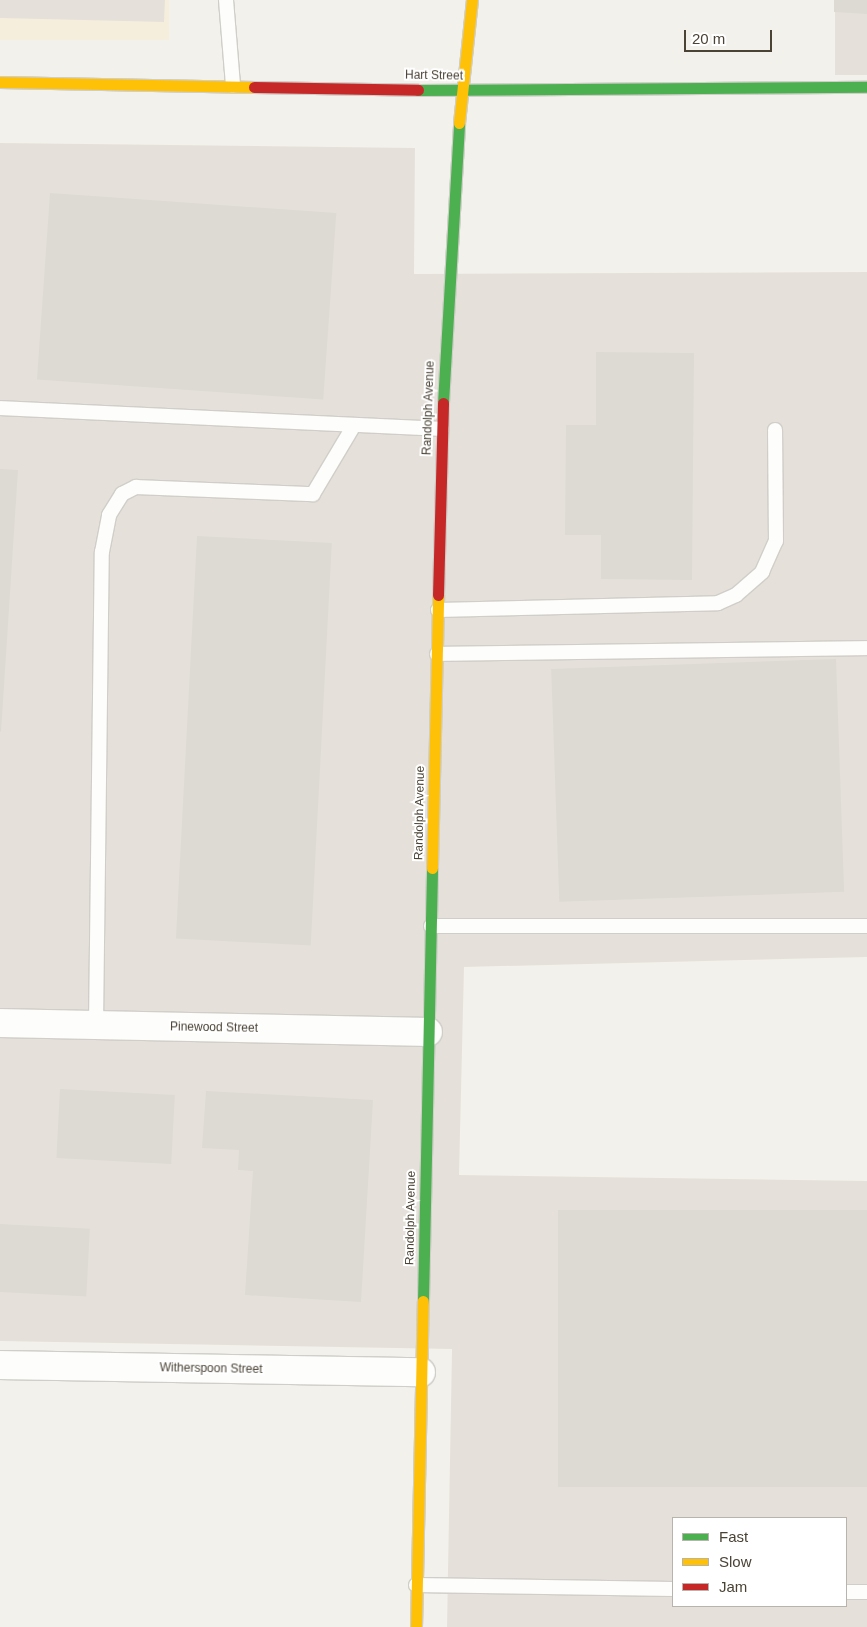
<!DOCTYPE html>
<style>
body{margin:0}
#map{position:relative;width:867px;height:1627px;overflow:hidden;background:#f2f1eb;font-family:Helvetica,sans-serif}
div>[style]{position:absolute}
.commercial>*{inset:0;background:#f6eedd;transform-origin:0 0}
.industrial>*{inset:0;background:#e5e1da;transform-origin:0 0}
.building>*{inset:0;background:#dcdad3;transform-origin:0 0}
.roads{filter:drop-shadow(1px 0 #d0cec8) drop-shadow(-1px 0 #d0cec8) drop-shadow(0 1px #d0cec8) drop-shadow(0 -1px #d0cec8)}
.lane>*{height:14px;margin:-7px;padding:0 7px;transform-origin:7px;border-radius:7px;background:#fdfdfc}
.street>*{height:28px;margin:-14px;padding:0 14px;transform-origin:14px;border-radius:14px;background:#fdfdfc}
.fast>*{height:11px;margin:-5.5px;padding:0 5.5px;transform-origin:5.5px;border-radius:5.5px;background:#4caf50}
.slow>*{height:11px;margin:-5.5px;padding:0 5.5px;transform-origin:5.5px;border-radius:5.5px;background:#ffc107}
.jam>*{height:11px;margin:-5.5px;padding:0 5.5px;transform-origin:5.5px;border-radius:5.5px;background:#c62828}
span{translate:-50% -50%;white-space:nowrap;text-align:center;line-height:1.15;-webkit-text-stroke:4px #fff;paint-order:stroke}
.street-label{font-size:12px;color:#4a4335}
.legend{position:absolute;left:672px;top:1517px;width:175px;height:90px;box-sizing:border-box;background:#fff;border:1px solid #b7b4ae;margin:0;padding:6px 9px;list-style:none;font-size:15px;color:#4a4335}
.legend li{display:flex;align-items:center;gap:10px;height:25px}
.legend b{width:25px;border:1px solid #b7b4ae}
.scale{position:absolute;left:684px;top:30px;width:88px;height:22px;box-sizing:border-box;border:2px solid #4a4335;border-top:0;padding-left:6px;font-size:15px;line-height:18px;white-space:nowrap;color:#4a4335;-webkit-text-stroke:4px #fff;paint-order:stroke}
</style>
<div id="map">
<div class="commercial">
<div style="left:0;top:0;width:169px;height:40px"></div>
</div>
<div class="industrial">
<div style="clip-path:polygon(0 0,165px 0,164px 22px,0 18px)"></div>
<div style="left:835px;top:0;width:32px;height:75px"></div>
<div style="clip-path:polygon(evenodd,0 143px,415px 148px,414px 274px,867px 272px,867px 957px,464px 967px,459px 1175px,867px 1181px,867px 1627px,447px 1627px,452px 1349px,0 1341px,0 143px,673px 1518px,846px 1518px,846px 1606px,673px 1606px,673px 1518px)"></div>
</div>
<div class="building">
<div style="clip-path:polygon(834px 0,867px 0,867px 14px,834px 12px)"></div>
<div style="left:50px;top:193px;width:287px;height:187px;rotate:4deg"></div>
<div style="clip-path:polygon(596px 352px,694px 353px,692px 580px,601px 579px,601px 535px,565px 535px,566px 425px,596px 425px)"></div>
<div style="clip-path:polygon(0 469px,18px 470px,1px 732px,0 731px)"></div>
<div style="left:197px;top:536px;width:135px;height:403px;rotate:3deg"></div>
<div style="left:836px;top:659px;width:233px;height:285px;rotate:88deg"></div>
<div style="left:60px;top:1089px;width:115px;height:69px;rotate:3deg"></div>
<div style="clip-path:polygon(206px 1091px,373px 1100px,361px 1302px,245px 1295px,253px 1171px,238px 1170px,239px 1150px,202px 1148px)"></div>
<div style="left:867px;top:1210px;width:277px;height:309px;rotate:90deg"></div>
<div style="left:0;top:1224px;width:90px;height:68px;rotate:3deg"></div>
</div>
<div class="roads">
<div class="lane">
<div style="left:226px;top:0;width:86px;rotate:85.3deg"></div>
<div style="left:0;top:408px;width:442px;rotate:2.7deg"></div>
<div style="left:438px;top:610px;width:280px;rotate:-1.4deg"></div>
<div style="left:718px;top:603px;width:20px;rotate:-24deg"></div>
<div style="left:736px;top:595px;width:35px;rotate:-41deg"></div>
<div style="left:762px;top:572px;width:34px;rotate:-66deg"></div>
<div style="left:776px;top:541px;width:111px;rotate:-90.5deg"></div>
<div style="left:437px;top:654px;width:430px;rotate:-0.8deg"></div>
<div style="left:431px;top:926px;width:436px"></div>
<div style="left:96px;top:1025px;width:473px;rotate:-89.3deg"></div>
<div style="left:102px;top:552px;width:38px;rotate:-79deg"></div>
<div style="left:109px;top:515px;width:25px;rotate:-58deg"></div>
<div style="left:122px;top:494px;width:16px;rotate:-27deg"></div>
<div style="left:136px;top:487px;width:177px;rotate:2.3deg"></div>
<div style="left:313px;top:494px;width:78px;rotate:-59.2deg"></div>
<div style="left:416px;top:1585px;width:257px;rotate:0.9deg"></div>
<div style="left:846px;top:1592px;width:21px"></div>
</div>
<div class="street">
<div style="left:0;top:1023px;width:428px;rotate:1.2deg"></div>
<div style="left:0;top:1365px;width:421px;rotate:1deg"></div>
</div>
<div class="fast">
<div style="left:418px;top:90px;width:449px;rotate:-0.4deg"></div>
<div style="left:443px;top:403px;width:280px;rotate:-86.7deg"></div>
<div style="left:423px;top:1301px;width:433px;rotate:-88.8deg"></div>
</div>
<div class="slow">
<div style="left:0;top:82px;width:254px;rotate:1.1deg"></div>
<div style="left:459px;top:123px;width:124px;rotate:-84deg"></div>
<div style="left:432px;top:868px;width:273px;rotate:-88.7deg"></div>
<div style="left:416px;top:1627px;width:326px;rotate:-88.8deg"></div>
</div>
<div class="jam">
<div style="left:254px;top:87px;width:164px;rotate:1deg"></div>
<div style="left:438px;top:595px;width:192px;rotate:-88.5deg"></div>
</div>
</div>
<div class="street-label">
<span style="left:434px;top:76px;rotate:1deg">Hart Street</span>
<span style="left:429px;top:408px;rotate:-88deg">Randolph Avenue</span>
<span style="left:420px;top:813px;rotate:-89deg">Randolph Avenue</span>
<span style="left:214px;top:1028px;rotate:1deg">Pinewood Street</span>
<span style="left:411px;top:1218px;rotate:-89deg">Randolph Avenue</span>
<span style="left:211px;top:1369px;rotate:1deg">Witherspoon Street</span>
</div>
<ul class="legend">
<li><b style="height:6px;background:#4caf50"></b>Fast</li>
<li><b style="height:6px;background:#ffc107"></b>Slow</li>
<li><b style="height:6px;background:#c62828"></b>Jam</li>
</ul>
<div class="scale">20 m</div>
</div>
